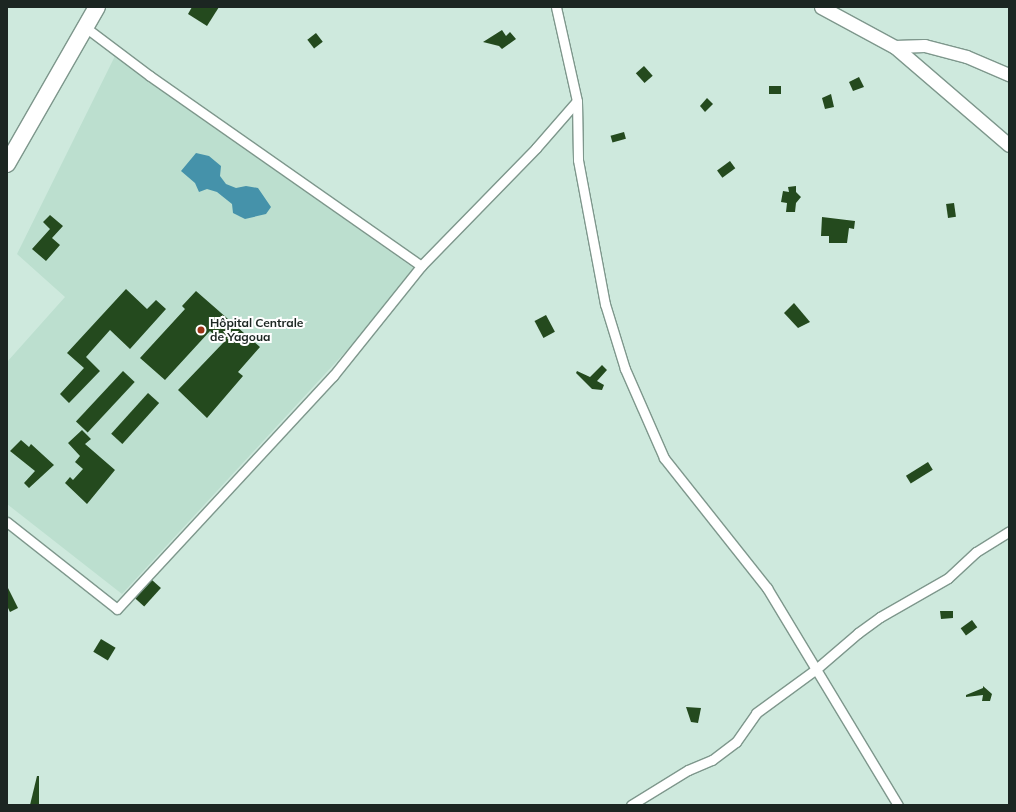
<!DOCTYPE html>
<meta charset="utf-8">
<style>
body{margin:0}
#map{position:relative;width:1016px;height:812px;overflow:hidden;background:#cee9dd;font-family:Mulish,sans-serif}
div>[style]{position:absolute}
.built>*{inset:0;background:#bcdfcf}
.water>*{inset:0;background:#4592aa}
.building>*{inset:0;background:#244a1e;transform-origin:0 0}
.roads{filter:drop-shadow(1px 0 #7e978c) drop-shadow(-1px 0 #7e978c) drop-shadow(0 1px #7e978c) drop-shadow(0 -1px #7e978c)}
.minor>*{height:9px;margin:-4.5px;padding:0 4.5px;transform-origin:4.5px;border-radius:4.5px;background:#fff}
.tertiary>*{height:12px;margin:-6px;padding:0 6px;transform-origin:6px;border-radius:6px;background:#fff}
.secondary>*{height:13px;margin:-6.5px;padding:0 6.5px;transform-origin:6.5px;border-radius:6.5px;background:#fff}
.trunk>*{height:16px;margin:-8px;padding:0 8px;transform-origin:8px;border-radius:8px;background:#fff}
.dots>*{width:11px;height:11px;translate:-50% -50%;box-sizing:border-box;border:2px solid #fff;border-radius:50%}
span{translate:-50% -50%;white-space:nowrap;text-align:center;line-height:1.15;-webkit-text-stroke:4px #fff;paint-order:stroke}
.poi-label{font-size:12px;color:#1c2622;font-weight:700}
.left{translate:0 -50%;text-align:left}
.frame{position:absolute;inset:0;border:8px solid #1c2622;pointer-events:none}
</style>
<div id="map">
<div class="built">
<div style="clip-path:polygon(115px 56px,419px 272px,122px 594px,7px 504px,7px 362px,65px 297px,17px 254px)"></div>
</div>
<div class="water">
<div style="clip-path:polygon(196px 153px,209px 156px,221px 166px,220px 176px,226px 184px,236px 188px,246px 186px,258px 188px,271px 207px,266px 214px,245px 219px,233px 213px,232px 204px,217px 192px,207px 189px,199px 192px,195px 183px,181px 171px)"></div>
</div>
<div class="building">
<div style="clip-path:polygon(192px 7px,219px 7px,207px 26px,188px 14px)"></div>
<div style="clip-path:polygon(502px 30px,506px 36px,510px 32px,516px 39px,502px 49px,499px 46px,483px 42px)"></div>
<div style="left:316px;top:33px;width:11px;height:11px;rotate:52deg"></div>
<div style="left:644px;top:66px;width:13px;height:11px;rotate:48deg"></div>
<div style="clip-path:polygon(859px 77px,864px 87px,853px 91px,849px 82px)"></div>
<div style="left:769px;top:86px;width:12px;height:8px"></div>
<div style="clip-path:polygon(831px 94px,834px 107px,825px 109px,822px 98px)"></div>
<div style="clip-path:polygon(707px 98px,713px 104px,705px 112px,700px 106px)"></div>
<div style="left:624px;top:132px;width:7px;height:14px;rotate:74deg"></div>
<div style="left:730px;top:161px;width:9px;height:16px;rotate:54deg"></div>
<div style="clip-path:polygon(796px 186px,796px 192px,801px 197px,796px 203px,795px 212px,786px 212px,787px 203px,781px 202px,783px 191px,789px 192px,788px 187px)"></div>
<div style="left:954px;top:203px;width:14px;height:8px;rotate:82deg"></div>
<div style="clip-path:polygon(50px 215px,63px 226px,52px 238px,60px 245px,46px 261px,32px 249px,50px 229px,43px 222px)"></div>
<div style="clip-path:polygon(822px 217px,855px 221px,854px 229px,849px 228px,847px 243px,829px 243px,829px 236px,821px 236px)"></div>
<div style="clip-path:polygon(126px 289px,147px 309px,156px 300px,166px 309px,130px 349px,110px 330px,86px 357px,100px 371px,69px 403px,60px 394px,84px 368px,67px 353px)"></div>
<div style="clip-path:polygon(196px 291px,260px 347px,238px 372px,243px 376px,207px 418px,178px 390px,223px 343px,210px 331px,165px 380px,140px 358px,185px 309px,182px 306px)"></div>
<div style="clip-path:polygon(794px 303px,810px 322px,798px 328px,784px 313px)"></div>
<div style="left:546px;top:315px;width:19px;height:13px;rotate:62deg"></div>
<div style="clip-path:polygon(602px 365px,607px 370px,597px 381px,604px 385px,602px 390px,592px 389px,576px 373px,577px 371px,590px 377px)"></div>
<div style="left:123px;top:371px;width:16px;height:69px;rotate:43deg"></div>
<div style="left:148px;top:393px;width:15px;height:55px;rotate:42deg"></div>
<div style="clip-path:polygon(82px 430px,91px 439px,85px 444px,115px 470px,87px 504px,65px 483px,70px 477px,73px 480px,83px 469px,75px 462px,80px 456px,68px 443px)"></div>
<div style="clip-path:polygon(21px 440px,29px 447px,31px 444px,54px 465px,29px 488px,24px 483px,35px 471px,10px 451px)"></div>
<div style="left:928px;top:462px;width:9px;height:26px;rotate:58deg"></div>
<div style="left:152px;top:580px;width:12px;height:25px;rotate:42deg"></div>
<div style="clip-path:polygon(7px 586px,18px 608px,10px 612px,7px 606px)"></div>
<div style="clip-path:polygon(940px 611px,953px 611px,953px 618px,941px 619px)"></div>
<div style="left:972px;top:620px;width:9px;height:14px;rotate:54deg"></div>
<div style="left:101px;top:639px;width:17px;height:15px;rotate:31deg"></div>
<div style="clip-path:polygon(983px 686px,992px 694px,990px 701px,982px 701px,983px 695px,966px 697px,966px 695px,983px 688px)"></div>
<div style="clip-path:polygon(686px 707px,701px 708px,698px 723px,691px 722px)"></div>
<div style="clip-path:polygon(37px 776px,39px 776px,39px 805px,30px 805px)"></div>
</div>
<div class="roads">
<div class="minor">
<div style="left:556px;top:7px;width:96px;rotate:77.4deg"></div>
<div style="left:577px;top:101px;width:59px;rotate:89deg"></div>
<div style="left:578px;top:160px;width:147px;rotate:79.4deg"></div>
<div style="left:605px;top:304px;width:68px;rotate:72.9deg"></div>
<div style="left:625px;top:369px;width:97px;rotate:66.3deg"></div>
<div style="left:664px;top:458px;width:166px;rotate:51.6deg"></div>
<div style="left:767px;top:588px;width:253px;rotate:58.9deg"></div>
<div style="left:85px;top:27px;width:81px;rotate:37deg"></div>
<div style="left:150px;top:76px;width:331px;rotate:35deg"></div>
<div style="left:7px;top:522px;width:140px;rotate:38.3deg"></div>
<div style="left:117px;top:609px;width:318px;rotate:-47.2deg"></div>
<div style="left:333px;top:376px;width:141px;rotate:-51.3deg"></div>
<div style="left:421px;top:266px;width:165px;rotate:-45.7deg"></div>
<div style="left:536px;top:148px;width:62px;rotate:-48.9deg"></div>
<div style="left:631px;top:805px;width:67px;rotate:-31.6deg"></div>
<div style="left:688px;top:770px;width:26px;rotate:-23deg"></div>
<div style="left:712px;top:760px;width:30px;rotate:-37deg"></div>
<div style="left:736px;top:742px;width:35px;rotate:-55deg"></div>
<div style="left:756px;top:713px;width:73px;rotate:-36.1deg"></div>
<div style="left:815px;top:670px;width:57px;rotate:-40.7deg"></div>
<div style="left:858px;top:633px;width:27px;rotate:-36deg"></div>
<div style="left:880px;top:617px;width:78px;rotate:-29.8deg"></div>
<div style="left:948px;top:578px;width:38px;rotate:-43deg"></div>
<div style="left:976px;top:552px;width:39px;rotate:-32deg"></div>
</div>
<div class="tertiary">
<div style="left:895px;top:47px;width:30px;rotate:-2deg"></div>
<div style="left:925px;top:46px;width:43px;rotate:14.7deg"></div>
<div style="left:967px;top:57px;width:46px;rotate:23.2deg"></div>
</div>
<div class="secondary">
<div style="left:821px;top:7px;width:84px;rotate:28.4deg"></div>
<div style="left:895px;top:47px;width:150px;rotate:40.7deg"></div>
</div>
<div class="trunk">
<div style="left:7px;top:164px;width:181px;rotate:-60.2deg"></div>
</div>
</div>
<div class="dots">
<div style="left:201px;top:330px;background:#9c3417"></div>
</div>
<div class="poi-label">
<span class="left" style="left:210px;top:330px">Hôpital Centrale<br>de Yagoua</span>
</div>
<div class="frame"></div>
</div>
